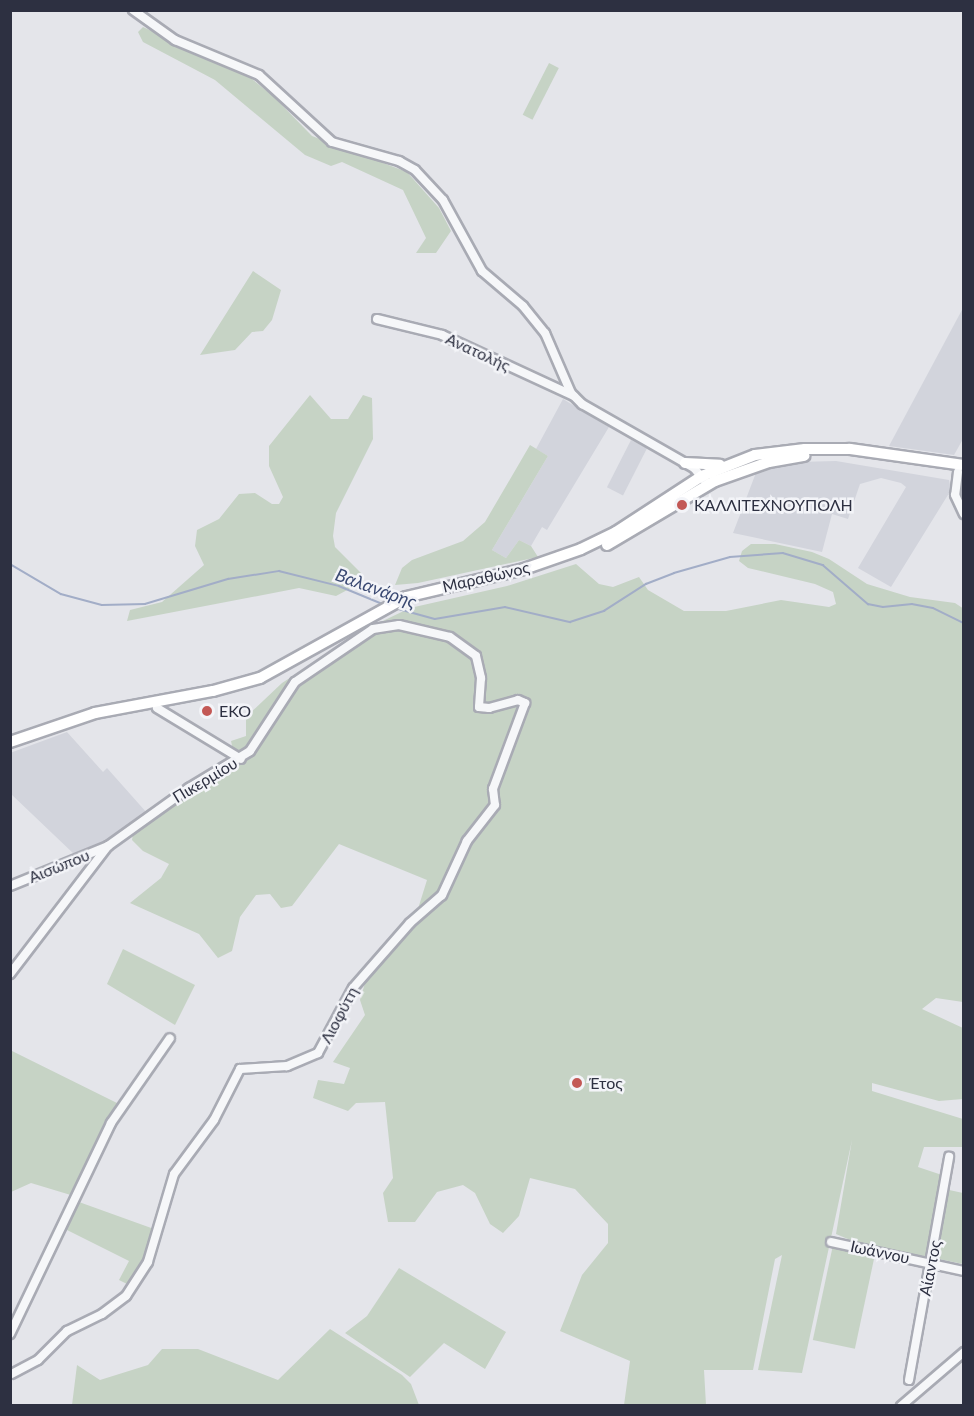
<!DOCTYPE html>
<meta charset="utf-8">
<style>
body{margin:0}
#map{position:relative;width:974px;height:1416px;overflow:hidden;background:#e4e5ea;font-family:Lato,sans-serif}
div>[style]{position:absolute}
.built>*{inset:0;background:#d2d4dc;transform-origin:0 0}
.green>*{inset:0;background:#c6d3c5;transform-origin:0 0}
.stream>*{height:1.5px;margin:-0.75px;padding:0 0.75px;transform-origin:0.75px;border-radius:0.75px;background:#a2adc7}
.roads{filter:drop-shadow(2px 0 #a9abb4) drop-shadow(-2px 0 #a9abb4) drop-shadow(0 2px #a9abb4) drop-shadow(0 -2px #a9abb4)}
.minor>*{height:8px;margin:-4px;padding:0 4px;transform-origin:4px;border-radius:4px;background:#f6f7f9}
.major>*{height:10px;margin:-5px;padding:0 5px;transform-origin:5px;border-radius:5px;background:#fff}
.dots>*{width:16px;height:16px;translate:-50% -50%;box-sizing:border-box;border:3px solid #f3f4f8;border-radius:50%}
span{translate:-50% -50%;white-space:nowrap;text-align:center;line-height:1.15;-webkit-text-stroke:5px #f3f4f8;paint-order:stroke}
.street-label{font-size:16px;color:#2d3041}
.poi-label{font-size:16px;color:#2d3041}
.left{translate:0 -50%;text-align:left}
.water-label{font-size:18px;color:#3a4972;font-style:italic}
.frame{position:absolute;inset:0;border:12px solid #2d3041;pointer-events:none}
</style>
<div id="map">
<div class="built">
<div style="clip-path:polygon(963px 308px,963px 439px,954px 455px,889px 446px)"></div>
<div style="clip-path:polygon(563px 399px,609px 427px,547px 530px,542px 527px,531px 546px,519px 540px,506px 558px,492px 550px,548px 456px,536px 449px)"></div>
<div style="left:631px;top:440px;width:18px;height:53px;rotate:27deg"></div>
<div style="clip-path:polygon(836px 461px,949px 480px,951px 490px,891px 587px,858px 568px,906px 487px,901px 483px,881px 478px,860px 484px,848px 519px,832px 514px,822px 552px,733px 533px,757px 470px,797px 462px)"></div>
<div style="clip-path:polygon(67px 732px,103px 772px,107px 768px,147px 813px,108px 842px,75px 855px,11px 794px,10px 753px)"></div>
</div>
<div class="green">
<div style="clip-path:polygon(143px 27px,247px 75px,273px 96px,312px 136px,407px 172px,439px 208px,451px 231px,436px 253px,416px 253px,426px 238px,403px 190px,342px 162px,331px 166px,305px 155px,215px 80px,143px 42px,138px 32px)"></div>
<div style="left:549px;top:63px;width:11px;height:58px;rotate:27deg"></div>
<div style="clip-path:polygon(253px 271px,281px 290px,272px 320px,263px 331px,252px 332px,235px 350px,200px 355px)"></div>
<div style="clip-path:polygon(310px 395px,331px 419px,348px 419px,363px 395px,372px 398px,373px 439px,336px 513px,333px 536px,335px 547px,361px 573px,364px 581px,336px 596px,299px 588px,127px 621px,130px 610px,162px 602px,204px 565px,195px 546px,197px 530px,219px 519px,239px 494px,255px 493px,272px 504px,279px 504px,283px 497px,269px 466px,269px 446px)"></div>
<div style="clip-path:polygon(530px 445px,548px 456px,492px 550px,506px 558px,519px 540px,531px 546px,538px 557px,418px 583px,395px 585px,402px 568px,412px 560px,463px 541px,485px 522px)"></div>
<div style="clip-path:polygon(751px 544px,775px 544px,812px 552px,829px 559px,867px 584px,910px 597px,955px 603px,964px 609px,963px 1002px,936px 998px,922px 1009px,963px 1028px,963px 1099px,939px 1101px,872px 1083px,872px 1091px,963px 1119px,963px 1147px,924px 1147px,918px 1167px,942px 1175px,940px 1188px,963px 1193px,963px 1264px,855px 1242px,836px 1234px,852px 1140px,802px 1373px,758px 1370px,782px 1255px,775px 1259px,753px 1370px,704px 1370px,706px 1405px,624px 1405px,630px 1361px,560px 1331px,582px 1275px,608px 1243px,608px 1224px,575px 1189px,530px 1178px,519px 1216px,503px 1233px,490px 1224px,475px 1193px,463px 1185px,437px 1192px,415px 1222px,388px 1222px,383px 1193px,393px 1178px,385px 1102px,356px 1103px,348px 1111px,313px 1098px,318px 1080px,344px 1084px,350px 1068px,333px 1062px,365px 1015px,360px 1000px,365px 983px,412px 928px,427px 880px,339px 844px,292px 906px,281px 908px,270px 894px,256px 895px,240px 917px,232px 951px,218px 958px,199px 934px,130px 903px,161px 878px,169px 864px,143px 851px,132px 840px,133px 834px,175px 801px,243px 760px,233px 750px,231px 741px,246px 736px,246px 717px,282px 683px,364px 630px,410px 608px,507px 586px,576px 564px,599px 584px,613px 587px,639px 577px,648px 590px,684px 611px,726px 611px,781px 600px,829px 607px,836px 604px,833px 592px,815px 584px,748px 568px,739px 561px,742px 551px)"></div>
<div style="clip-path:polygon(123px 949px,195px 985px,175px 1025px,107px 984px)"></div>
<div style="clip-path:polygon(10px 1050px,119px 1104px,74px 1196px,31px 1183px,11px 1192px)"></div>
<div style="clip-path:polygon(79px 1202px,154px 1229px,148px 1250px,127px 1284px,119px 1280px,129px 1261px,65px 1229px)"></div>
<div style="left:833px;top:1245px;width:43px;height:97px;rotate:12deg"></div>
<div style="clip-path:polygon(399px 1268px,506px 1332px,485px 1369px,444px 1343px,410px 1377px,345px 1333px,367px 1316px)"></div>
<div style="clip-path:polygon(330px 1329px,402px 1375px,411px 1384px,419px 1405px,72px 1405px,77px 1365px,100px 1380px,148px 1365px,162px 1349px,198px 1349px,278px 1380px)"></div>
</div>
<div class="stream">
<div style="left:10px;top:564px;width:59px;rotate:30.5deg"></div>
<div style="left:61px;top:594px;width:42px;rotate:15deg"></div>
<div style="left:102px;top:605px;width:43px;rotate:-1.3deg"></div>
<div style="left:145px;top:604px;width:87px;rotate:-16.8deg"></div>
<div style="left:228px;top:579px;width:52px;rotate:-8.9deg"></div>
<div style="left:279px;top:571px;width:62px;rotate:14deg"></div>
<div style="left:339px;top:586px;width:50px;rotate:22.4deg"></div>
<div style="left:395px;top:608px;width:41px;rotate:15.4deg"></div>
<div style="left:435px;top:619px;width:71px;rotate:-9.7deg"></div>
<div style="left:505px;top:607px;width:67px;rotate:13deg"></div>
<div style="left:570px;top:622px;width:36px;rotate:-18deg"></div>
<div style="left:604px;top:611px;width:50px;rotate:-32.7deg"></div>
<div style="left:646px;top:584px;width:30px;rotate:-21deg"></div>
<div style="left:674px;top:573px;width:58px;rotate:-15.9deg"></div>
<div style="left:730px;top:557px;width:53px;rotate:-4.3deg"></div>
<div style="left:783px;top:553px;width:42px;rotate:16.7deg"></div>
<div style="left:823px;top:565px;width:60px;rotate:40.9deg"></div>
<div style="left:868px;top:604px;width:15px;rotate:11deg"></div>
<div style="left:883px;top:607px;width:29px;rotate:-6deg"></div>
<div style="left:912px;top:604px;width:21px;rotate:11deg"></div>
<div style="left:933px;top:608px;width:34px;rotate:26deg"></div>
</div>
<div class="roads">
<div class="minor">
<div style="left:133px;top:10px;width:52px;rotate:35.5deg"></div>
<div style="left:175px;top:40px;width:91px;rotate:22.6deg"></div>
<div style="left:259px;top:75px;width:99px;rotate:42.5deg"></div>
<div style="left:332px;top:142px;width:70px;rotate:15.8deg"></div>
<div style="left:399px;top:161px;width:18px;rotate:29deg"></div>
<div style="left:415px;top:170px;width:41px;rotate:47deg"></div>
<div style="left:443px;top:200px;width:81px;rotate:61.2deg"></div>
<div style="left:482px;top:271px;width:54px;rotate:40.5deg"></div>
<div style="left:523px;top:306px;width:35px;rotate:51deg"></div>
<div style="left:545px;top:333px;width:65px;rotate:66.6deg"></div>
<div style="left:571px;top:393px;width:16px;rotate:45deg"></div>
<div style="left:582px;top:404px;width:129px;rotate:29.7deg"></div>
<div style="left:694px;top:468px;width:16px;rotate:50deg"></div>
<div style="left:377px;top:319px;width:67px;rotate:13.8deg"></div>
<div style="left:442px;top:335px;width:145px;rotate:24.8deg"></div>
<div style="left:958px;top:472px;width:23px;rotate:97deg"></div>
<div style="left:955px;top:495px;width:21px;rotate:65deg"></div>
<div style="left:157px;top:708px;width:98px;rotate:31.3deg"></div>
<div style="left:10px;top:886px;width:106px;rotate:-22.2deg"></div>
<div style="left:10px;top:974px;width:161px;rotate:-52.6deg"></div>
<div style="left:108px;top:846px;width:100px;rotate:-35.6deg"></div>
<div style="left:189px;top:788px;width:71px;rotate:-31.2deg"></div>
<div style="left:250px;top:751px;width:82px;rotate:-56.9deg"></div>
<div style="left:295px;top:682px;width:94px;rotate:-34.2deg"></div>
<div style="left:373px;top:629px;width:26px;rotate:-9deg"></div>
<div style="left:399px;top:625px;width:52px;rotate:13.2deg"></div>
<div style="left:450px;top:637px;width:32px;rotate:36deg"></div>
<div style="left:476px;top:656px;width:23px;rotate:77deg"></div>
<div style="left:481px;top:678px;width:29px;rotate:94deg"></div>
<div style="left:479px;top:707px;width:10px;rotate:6deg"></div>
<div style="left:489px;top:708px;width:30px;rotate:-15deg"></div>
<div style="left:518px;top:700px;width:8px;rotate:23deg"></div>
<div style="left:525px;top:703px;width:92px;rotate:110.4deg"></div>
<div style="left:493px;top:789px;width:16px;rotate:83deg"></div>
<div style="left:495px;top:805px;width:46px;rotate:127.9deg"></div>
<div style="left:467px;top:841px;width:60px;rotate:114.8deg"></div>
<div style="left:442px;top:895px;width:43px;rotate:138.8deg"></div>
<div style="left:410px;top:923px;width:86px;rotate:131.2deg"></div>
<div style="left:353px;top:988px;width:74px;rotate:118.3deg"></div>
<div style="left:318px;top:1053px;width:34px;rotate:157deg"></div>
<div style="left:287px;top:1066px;width:47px;rotate:176.3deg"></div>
<div style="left:240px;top:1069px;width:57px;rotate:117deg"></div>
<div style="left:214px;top:1120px;width:67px;rotate:126.5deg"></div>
<div style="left:174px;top:1174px;width:92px;rotate:106.5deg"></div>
<div style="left:148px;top:1262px;width:40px;rotate:122.9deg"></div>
<div style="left:126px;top:1296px;width:30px;rotate:143deg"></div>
<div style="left:102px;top:1314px;width:39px;rotate:154deg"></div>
<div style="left:67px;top:1331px;width:41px;rotate:135deg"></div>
<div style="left:38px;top:1360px;width:30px;rotate:152deg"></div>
<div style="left:831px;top:1242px;width:136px;rotate:12.3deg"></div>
<div style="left:10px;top:1334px;width:234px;rotate:-64.4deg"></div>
<div style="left:111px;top:1123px;width:103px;rotate:-55.2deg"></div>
<div style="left:909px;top:1380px;width:227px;rotate:-79.8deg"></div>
<div style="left:901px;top:1406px;width:83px;rotate:-40.6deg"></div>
</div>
<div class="major">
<div style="left:685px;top:463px;width:35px;rotate:3deg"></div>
<div style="left:607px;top:545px;width:126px;rotate:-30.7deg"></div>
<div style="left:715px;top:481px;width:57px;rotate:-19.4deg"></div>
<div style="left:769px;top:462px;width:36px;rotate:-10deg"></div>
<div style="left:10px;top:742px;width:90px;rotate:-18.8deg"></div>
<div style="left:95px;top:713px;width:120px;rotate:-10.6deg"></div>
<div style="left:213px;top:691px;width:49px;rotate:-15.5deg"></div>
<div style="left:260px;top:678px;width:167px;rotate:-29deg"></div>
<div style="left:406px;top:597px;width:121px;rotate:-13.3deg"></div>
<div style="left:524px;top:569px;width:60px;rotate:-19.3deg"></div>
<div style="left:581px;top:549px;width:39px;rotate:-26deg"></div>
<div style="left:616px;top:532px;width:103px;rotate:-33.1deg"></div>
<div style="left:702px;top:476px;width:57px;rotate:-21.6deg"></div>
<div style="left:755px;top:455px;width:50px;rotate:-6.8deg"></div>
<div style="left:805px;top:449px;width:45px"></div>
<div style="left:850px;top:449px;width:115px;rotate:8deg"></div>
</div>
</div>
<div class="dots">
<div style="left:682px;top:505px;background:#c35855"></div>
<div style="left:207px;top:711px;background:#c35855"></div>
<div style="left:577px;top:1083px;background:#c35855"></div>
</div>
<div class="street-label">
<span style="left:478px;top:352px;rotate:25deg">Ανατολής</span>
<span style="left:486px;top:577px;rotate:-13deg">Μαραθώνος</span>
<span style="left:205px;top:780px;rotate:-31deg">Πικερμίου</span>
<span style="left:59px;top:866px;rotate:-22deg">Αισώπου</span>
<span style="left:339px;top:1015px;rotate:-62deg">Λιοφύτη</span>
<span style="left:880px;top:1252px;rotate:12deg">Ιωάννου</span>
<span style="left:930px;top:1268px;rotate:-79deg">Αίαντος</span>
</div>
<div class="poi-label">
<span class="left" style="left:694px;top:505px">ΚΑΛΛΙΤΕΧΝΟΥΠΟΛΗ</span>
<span class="left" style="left:219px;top:711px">EKO</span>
<span class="left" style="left:589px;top:1083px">Έτος</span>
</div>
<div class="water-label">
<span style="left:376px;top:588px;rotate:20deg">Βαλανάρης</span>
</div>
<div class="frame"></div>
</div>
